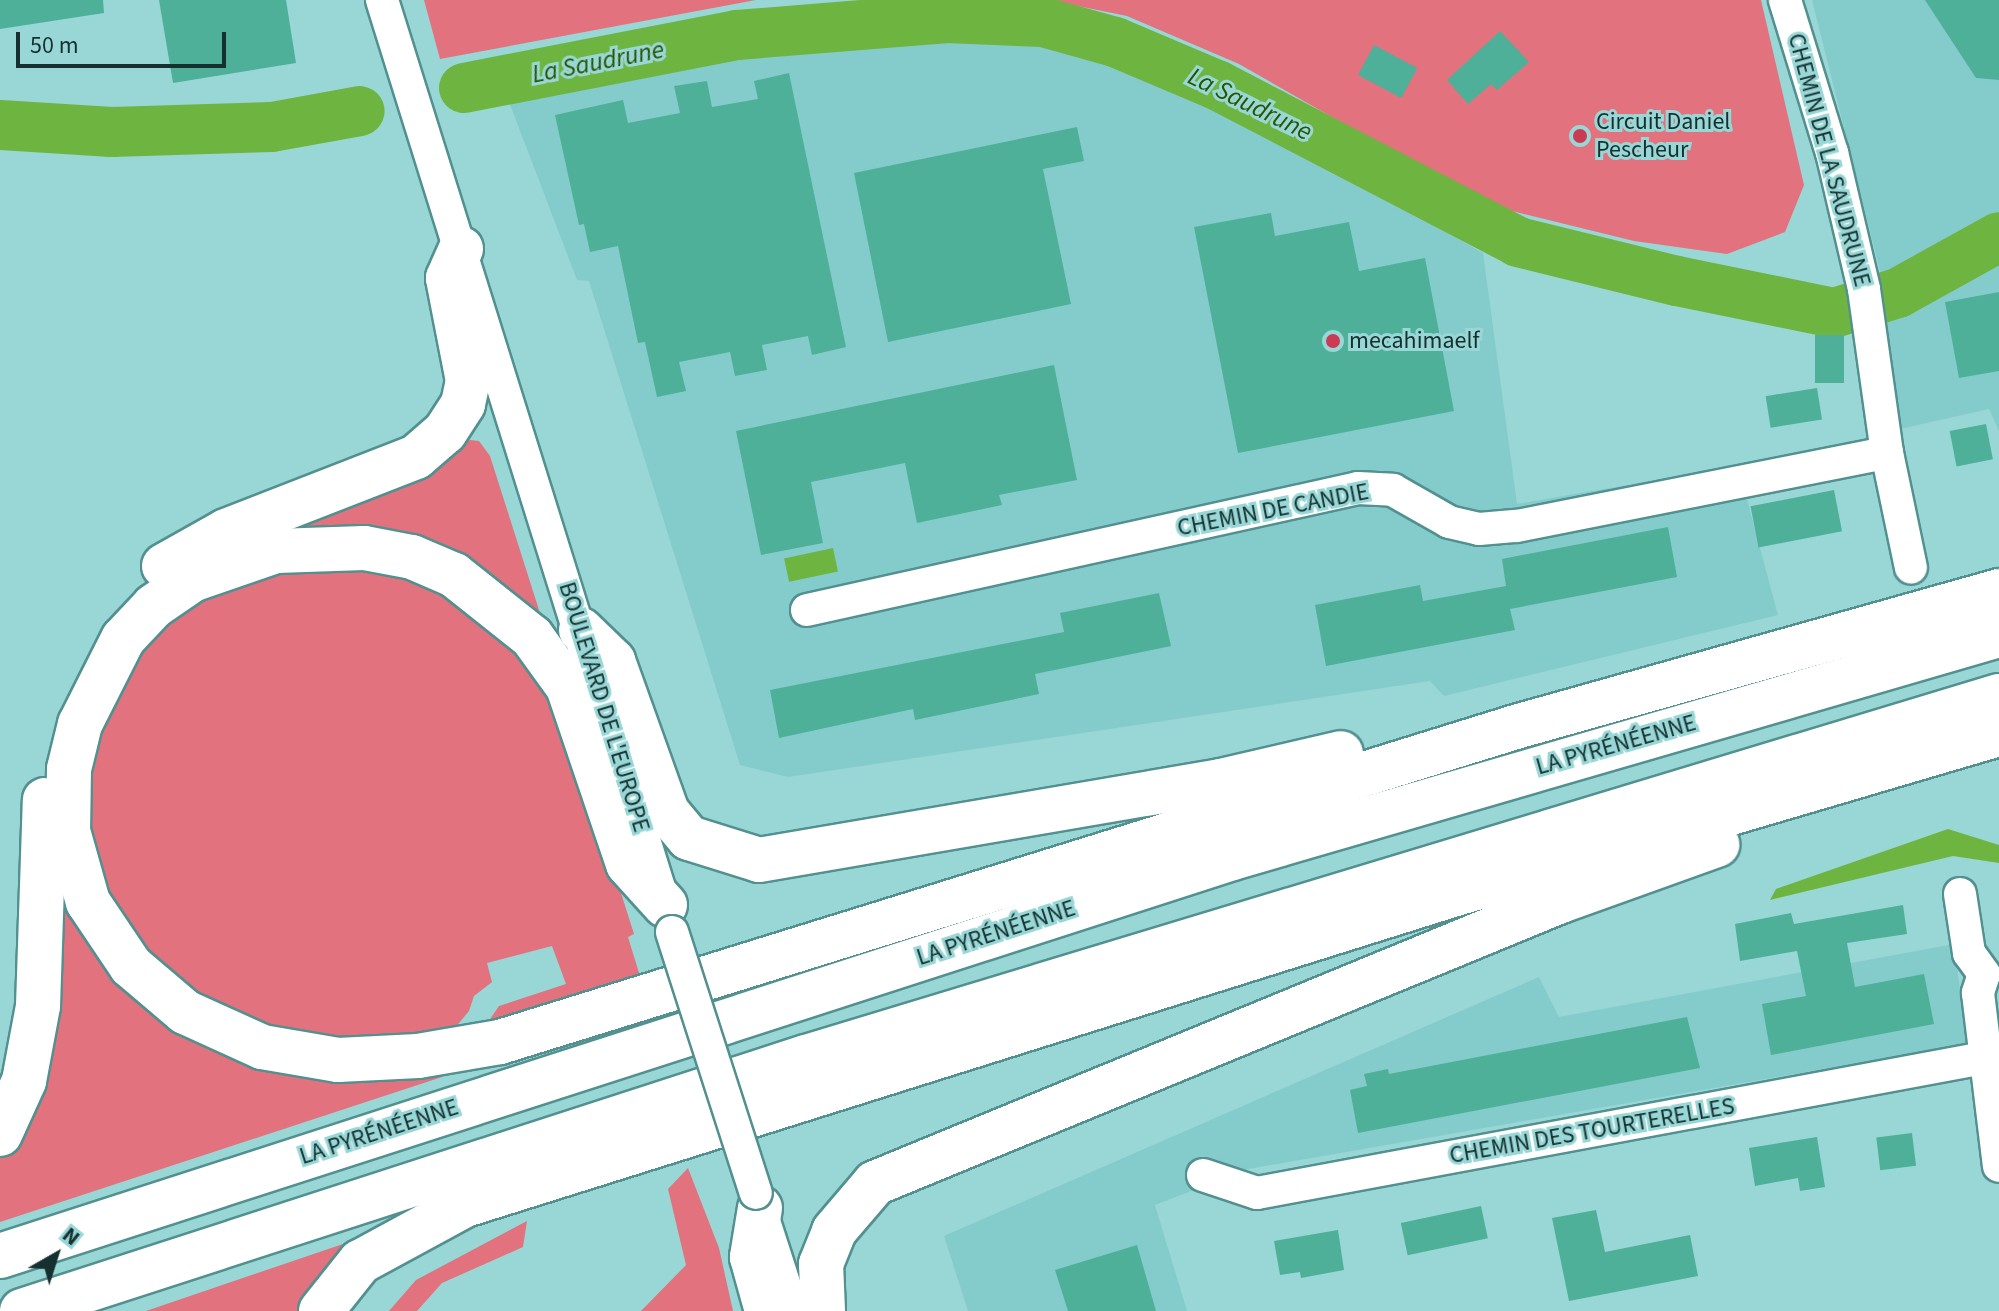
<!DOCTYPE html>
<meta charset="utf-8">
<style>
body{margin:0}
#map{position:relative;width:1999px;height:1311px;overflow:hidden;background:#98d7d6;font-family:"Source Sans 3",sans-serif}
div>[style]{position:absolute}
.built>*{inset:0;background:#83cccb}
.green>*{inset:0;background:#e2727d}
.water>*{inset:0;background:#6eb440;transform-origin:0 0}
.river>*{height:50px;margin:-25px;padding:0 25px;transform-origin:25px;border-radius:25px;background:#6eb440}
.building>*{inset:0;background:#4eb098;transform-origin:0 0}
.roads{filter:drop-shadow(2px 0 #539090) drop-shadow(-2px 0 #539090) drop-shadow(0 2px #539090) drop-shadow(0 -2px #539090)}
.minor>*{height:32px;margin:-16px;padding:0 16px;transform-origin:16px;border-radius:16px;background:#fff}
.highway>*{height:44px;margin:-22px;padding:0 22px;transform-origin:22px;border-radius:22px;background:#fff}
.bridges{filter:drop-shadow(2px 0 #539090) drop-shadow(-2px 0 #539090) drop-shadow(0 2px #539090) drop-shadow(0 -2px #539090)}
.minor-bridge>*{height:32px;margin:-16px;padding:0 16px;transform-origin:16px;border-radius:16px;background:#fff}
.dots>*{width:22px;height:22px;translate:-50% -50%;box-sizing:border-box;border:4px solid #98d7d6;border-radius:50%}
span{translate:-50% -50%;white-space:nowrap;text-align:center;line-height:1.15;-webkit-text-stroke:6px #98d7d6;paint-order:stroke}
.poi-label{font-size:24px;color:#163030}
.left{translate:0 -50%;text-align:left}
.street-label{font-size:24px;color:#163030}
.water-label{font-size:26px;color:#285400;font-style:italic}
.north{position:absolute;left:16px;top:1215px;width:80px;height:80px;-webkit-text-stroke:6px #98d7d6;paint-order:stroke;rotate:39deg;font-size:22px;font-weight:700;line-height:32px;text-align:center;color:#163030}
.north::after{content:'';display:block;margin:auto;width:28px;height:36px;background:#163030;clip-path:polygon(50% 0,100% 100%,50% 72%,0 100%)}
.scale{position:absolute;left:16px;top:32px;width:210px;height:36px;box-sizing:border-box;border:4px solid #163030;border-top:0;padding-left:10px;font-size:24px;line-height:28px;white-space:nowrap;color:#163030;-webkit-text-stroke:6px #98d7d6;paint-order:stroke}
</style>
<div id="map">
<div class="built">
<div style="clip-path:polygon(1812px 0,1999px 0,1999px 217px,1884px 287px)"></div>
<div style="clip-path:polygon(960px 28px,1055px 39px,1184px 82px,1483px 253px,1517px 504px,1738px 466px,1778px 615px,1444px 696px,1430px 681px,788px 777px,740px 765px,589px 281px,577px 280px,506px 94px,752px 45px)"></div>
<div style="clip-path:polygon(1999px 250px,1999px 431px,1989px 409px,1900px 429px,1882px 314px)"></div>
<div style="clip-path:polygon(1954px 944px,1967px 1044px,1248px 1169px,1155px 1205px,1187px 1311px,968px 1311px,944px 1236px,1539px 977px,1559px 1017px)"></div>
</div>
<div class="green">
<div style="clip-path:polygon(424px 0,756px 0,440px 59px)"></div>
<div style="clip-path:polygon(1048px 0,1761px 0,1804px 185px,1785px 232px,1727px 254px,1634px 241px,1512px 211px,1397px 154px,1239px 64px,1127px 16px)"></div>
<div style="clip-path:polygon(470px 440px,479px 441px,490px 456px,539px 610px,532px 613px,509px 596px,246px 538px)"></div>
<div style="clip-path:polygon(361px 566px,437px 587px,507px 638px,565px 717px,634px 934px,628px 937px,643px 986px,486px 1025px,499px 1006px,566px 984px,552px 946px,487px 963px,492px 982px,474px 996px,469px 1011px,450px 1034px,358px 1041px,273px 1031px,205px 1003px,156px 965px,116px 913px,90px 845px,90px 797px,93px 755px,109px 704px,134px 662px,167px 623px,196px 601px,275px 569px)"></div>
<div style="clip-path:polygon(55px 870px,147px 1006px,440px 1068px,442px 1077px,0 1222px,0 1158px,14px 1136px)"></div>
<div style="clip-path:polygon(688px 1168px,719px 1248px,733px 1311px,641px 1311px,686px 1265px,668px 1189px)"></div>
<div style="clip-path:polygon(527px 1221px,523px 1247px,442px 1283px,417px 1311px,389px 1311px,416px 1280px)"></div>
<div style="clip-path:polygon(390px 1228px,313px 1283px,324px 1289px,311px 1311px,146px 1311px)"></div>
</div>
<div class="water">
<div style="left:833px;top:548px;width:24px;height:50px;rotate:78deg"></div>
<div style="clip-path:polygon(1948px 829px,1999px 845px,1999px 863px,1953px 856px,1770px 900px,1776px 889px)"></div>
</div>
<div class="river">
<div style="left:464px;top:88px;width:278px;rotate:-11deg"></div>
<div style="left:737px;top:35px;width:211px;rotate:-4.6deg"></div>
<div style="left:947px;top:18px;width:96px;rotate:2.4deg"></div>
<div style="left:1043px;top:22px;width:75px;rotate:15.5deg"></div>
<div style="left:1115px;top:42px;width:111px;rotate:22.9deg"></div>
<div style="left:1217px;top:85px;width:339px;rotate:27.5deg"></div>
<div style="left:1518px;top:242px;width:164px;rotate:13.8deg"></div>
<div style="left:1677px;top:281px;width:160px;rotate:11.5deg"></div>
<div style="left:1834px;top:313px;width:67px;rotate:-17.4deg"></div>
<div style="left:1898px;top:293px;width:115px;rotate:-29deg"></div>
<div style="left:0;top:125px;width:112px;rotate:3.6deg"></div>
<div style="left:112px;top:132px;width:160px;rotate:-1.8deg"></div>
<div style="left:272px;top:127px;width:89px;rotate:-10.3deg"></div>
</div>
<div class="building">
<div style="clip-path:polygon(0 0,103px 0,104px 13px,0 29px)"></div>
<div style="clip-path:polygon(159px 0,286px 0,296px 63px,173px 83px)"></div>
<div style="clip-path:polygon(1925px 0,1999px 0,1999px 80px,1976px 78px)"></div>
<div style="clip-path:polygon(1500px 31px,1529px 62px,1497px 90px,1491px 84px,1468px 104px,1447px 80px)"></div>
<div style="left:1374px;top:45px;width:49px;height:34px;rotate:28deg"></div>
<div style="clip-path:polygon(789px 73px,846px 347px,812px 355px,808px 336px,762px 345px,767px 370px,735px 376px,730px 352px,679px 362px,686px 391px,657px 397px,645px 342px,638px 343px,618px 246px,590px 252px,584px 224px,579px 225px,555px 115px,623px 100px,628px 123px,680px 113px,674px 86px,707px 81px,712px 107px,758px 99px,754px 81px)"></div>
<div style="clip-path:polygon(1077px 127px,1084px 161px,1043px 169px,1071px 304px,888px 342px,854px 173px)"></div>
<div style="clip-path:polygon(1271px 213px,1275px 236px,1349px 222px,1359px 271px,1425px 258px,1454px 411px,1238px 453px,1194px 227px)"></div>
<div style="clip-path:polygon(1999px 292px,1999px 371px,1959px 378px,1945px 302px)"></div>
<div style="left:1815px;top:335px;width:29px;height:48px"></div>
<div style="clip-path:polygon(1054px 365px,1077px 480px,999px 495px,1002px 505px,917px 523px,905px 463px,811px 482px,823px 543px,761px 555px,736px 431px)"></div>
<div style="left:1817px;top:388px;width:32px;height:52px;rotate:81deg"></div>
<div style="left:1986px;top:424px;width:36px;height:37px;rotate:79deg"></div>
<div style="left:1834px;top:490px;width:42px;height:85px;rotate:79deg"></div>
<div style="clip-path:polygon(1668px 527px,1677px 577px,1510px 609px,1515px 630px,1326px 666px,1315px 605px,1420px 585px,1423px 601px,1506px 586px,1502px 559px)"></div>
<div style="clip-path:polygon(1159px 593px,1171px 646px,1035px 674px,1039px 694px,915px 720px,913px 709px,779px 738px,770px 690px,1064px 632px,1060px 613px)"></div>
<div style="clip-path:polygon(1903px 905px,1907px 934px,1847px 943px,1855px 987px,1924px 974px,1934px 1024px,1771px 1055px,1762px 1004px,1806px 996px,1797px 951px,1740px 961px,1735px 924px,1791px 913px,1794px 924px)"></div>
<div style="clip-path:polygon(1687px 1017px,1700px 1068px,1358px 1133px,1350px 1090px,1367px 1086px,1364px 1074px,1388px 1069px,1389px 1074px)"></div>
<div style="left:1912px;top:1133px;width:33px;height:36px;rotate:83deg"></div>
<div style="clip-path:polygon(1817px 1137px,1825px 1187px,1800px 1191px,1798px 1178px,1755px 1186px,1749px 1148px)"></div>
<div style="left:1481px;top:1206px;width:33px;height:82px;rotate:78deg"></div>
<div style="clip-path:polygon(1596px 1210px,1605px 1252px,1690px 1235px,1698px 1276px,1569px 1301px,1552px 1218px)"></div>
<div style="clip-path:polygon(1338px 1230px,1344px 1270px,1301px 1278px,1300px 1272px,1280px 1275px,1274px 1241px)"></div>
<div style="clip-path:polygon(1137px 1245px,1156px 1311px,1068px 1311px,1055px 1270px)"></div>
</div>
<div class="roads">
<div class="minor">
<div style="left:382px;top:0;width:937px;rotate:72.67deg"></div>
<div style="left:1887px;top:453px;width:117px;rotate:78.2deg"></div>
<div style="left:807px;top:610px;width:564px;rotate:-12.48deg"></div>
<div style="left:1358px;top:488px;width:35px;rotate:3deg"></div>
<div style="left:1393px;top:490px;width:64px;rotate:29.7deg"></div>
<div style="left:1449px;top:522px;width:31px;rotate:13deg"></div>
<div style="left:1479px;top:529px;width:38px;rotate:-5deg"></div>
<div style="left:1517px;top:526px;width:377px;rotate:-11.2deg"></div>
<div style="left:1887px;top:453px;width:166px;rotate:-98deg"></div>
<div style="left:1864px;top:289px;width:140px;rotate:-103.2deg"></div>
<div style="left:1832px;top:153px;width:160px;rotate:-107.1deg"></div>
<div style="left:1960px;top:894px;width:60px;rotate:81.3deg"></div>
<div style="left:1969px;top:953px;width:26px;rotate:54deg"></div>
<div style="left:1984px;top:974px;width:20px;rotate:108deg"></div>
<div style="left:1978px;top:993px;width:174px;rotate:83.1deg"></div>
<div style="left:1203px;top:1175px;width:57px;rotate:18.4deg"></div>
<div style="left:1257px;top:1193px;width:739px;rotate:-10.52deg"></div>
<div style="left:761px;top:1212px;width:104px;rotate:72.1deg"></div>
</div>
<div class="highway">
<div style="left:164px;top:566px;width:71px;rotate:-29.4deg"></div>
<div style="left:226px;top:531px;width:204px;rotate:-21.3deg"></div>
<div style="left:416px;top:457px;width:38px;rotate:-41deg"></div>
<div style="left:445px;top:432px;width:33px;rotate:-57deg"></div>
<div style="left:463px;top:404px;width:24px;rotate:-78deg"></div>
<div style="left:468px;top:381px;width:105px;rotate:-101deg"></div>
<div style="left:448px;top:278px;width:32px;rotate:-66deg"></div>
<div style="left:581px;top:630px;width:45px;rotate:44.1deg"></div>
<div style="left:613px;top:661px;width:160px;rotate:70.3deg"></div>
<div style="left:667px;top:812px;width:34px;rotate:50deg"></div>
<div style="left:689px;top:838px;width:73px;rotate:17.4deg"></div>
<div style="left:759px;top:860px;width:469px;rotate:-9.7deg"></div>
<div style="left:1221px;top:781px;width:123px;rotate:-13.1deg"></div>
<div style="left:665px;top:905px;width:55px;rotate:-132.1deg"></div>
<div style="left:628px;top:864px;width:187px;rotate:-108.7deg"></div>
<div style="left:568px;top:687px;width:62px;rotate:-125.8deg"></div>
<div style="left:532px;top:637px;width:100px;rotate:-141.5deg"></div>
<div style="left:454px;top:575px;width:46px;rotate:-156.8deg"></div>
<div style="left:412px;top:557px;width:49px;rotate:-169.4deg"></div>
<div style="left:364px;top:548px;width:88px;rotate:178deg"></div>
<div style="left:276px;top:551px;width:89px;rotate:161deg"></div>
<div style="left:192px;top:580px;width:46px;rotate:145.6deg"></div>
<div style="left:154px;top:606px;width:45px;rotate:133.2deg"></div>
<div style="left:123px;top:639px;width:95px;rotate:116.8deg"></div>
<div style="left:80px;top:724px;width:46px;rotate:103.7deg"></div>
<div style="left:69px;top:769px;width:62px;rotate:90.9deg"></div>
<div style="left:68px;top:831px;width:74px;rotate:74.3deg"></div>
<div style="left:88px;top:902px;width:77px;rotate:56.1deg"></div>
<div style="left:131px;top:966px;width:71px;rotate:40.4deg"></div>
<div style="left:185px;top:1012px;width:85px;rotate:24.4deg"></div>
<div style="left:262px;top:1047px;width:77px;rotate:9.7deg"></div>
<div style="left:338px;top:1060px;width:80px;rotate:-2.9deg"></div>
<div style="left:418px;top:1056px;width:83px;rotate:-9.7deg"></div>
<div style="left:500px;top:1042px;width:1067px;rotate:-17.23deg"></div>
<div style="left:1519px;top:726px;width:499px;rotate:-15.7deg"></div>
<div style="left:0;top:1134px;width:58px;rotate:-65.6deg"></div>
<div style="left:24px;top:1081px;width:76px;rotate:-79.4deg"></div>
<div style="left:38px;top:1006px;width:206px;rotate:-88.1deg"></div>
<div style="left:760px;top:1208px;width:50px;rotate:99.3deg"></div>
<div style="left:752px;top:1257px;width:56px;rotate:74.5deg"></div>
<div style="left:0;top:1256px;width:1295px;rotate:-17.9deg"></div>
<div style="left:1232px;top:858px;width:799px;rotate:-16.21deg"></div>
<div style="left:22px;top:1311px;width:824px;rotate:-17.95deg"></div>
<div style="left:806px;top:1057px;width:1246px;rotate:-16.84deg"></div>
<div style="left:321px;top:1311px;width:63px;rotate:-51.5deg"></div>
<div style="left:360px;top:1262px;width:119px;rotate:-28.5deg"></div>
<div style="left:465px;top:1205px;width:1042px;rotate:-17.43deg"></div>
<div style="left:1459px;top:893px;width:563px;rotate:-16.41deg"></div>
<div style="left:823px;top:1311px;width:47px;rotate:-92.4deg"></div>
<div style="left:821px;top:1264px;width:35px;rotate:-68deg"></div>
<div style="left:834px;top:1231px;width:63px;rotate:-49.5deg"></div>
<div style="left:875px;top:1183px;width:744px;rotate:-22.36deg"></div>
<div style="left:1563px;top:900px;width:164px;rotate:-19.7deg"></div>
</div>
</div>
<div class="bridges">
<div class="minor-bridge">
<div style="left:672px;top:932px;width:274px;rotate:72.2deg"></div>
</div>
</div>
<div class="dots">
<div style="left:1580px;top:136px;background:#cb3b54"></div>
<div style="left:1333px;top:341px;background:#cb3b54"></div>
</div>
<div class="poi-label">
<span class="left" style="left:1596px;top:136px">Circuit Daniel<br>Pescheur</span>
<span class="left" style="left:1349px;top:341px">mecahimaelf</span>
</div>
<div class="street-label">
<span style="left:1829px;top:160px;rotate:75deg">CHEMIN DE LA SAUDRUNE</span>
<span style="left:1273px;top:510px;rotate:-11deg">CHEMIN DE CANDIE</span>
<span style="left:604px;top:707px;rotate:73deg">BOULEVARD DE L'EUROPE</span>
<span style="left:1616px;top:745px;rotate:-16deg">LA PYRÉNÉENNE</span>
<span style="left:996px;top:933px;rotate:-18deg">LA PYRÉNÉENNE</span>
<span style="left:1592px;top:1131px;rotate:-10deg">CHEMIN DES TOURTERELLES</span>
<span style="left:379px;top:1132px;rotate:-18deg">LA PYRÉNÉENNE</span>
</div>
<div class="water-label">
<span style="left:598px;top:62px;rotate:-11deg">La Saudrune</span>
<span style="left:1250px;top:104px;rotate:26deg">La Saudrune</span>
</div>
<div class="north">N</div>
<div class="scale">50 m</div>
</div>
